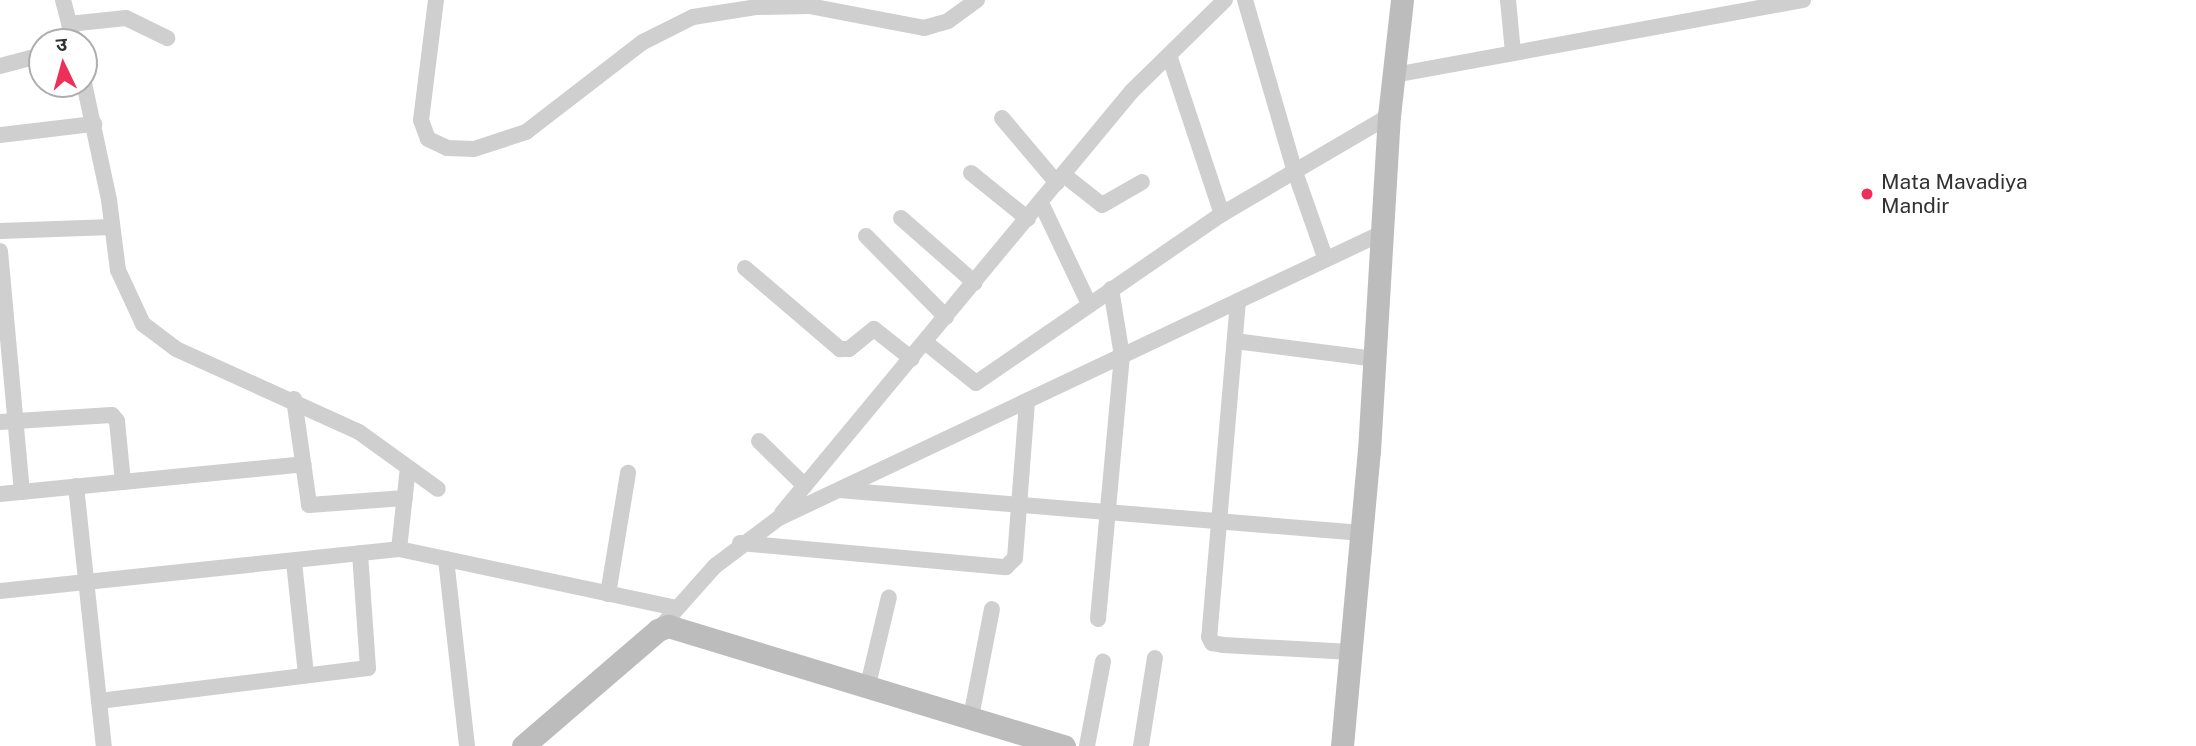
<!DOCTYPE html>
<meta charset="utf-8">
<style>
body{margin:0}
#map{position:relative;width:2196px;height:746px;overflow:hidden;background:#fff;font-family:"Public Sans","Noto Sans Devanagari",sans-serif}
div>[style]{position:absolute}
.street>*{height:16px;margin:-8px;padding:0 8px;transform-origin:8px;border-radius:8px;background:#cfcfcf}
.secondary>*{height:23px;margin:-11.5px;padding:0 11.5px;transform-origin:11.5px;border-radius:11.5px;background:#bcbcbc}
.dots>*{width:19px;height:19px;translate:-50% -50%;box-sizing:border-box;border:4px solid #fff;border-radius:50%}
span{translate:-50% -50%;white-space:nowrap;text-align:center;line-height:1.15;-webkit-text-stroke:7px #fff;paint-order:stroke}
.poi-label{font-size:21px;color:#323232}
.left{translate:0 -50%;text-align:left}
.north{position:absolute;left:28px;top:28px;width:70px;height:70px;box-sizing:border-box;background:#fff;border:2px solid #adadad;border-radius:50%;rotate:355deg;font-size:19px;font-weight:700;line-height:28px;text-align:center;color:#323232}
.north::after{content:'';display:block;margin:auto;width:24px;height:32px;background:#ed305a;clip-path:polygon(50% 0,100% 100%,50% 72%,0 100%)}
</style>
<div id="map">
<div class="street">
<div style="left:63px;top:0;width:43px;rotate:75.3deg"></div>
<div style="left:436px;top:0;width:121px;rotate:97.1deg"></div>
<div style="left:421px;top:120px;width:20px;rotate:70deg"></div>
<div style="left:428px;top:139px;width:21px;rotate:25deg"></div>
<div style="left:447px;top:148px;width:27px;rotate:2deg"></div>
<div style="left:474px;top:149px;width:55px;rotate:-18.1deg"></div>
<div style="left:526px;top:132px;width:148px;rotate:-37.6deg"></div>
<div style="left:643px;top:42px;width:56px;rotate:-26.6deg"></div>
<div style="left:693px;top:17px;width:65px;rotate:-8.9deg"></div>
<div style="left:757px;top:7px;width:52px;rotate:-1.1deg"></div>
<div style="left:809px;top:6px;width:117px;rotate:10.8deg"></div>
<div style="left:924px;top:28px;width:25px;rotate:-16deg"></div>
<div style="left:948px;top:21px;width:36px;rotate:-36deg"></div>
<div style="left:1245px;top:0;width:179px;rotate:73.8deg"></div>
<div style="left:1295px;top:172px;width:90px;rotate:70.6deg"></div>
<div style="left:1508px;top:0;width:53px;rotate:84.6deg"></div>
<div style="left:69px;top:24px;width:57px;rotate:-6deg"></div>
<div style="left:126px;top:18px;width:46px;rotate:26deg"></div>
<div style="left:1169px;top:55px;width:168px;rotate:71.6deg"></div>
<div style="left:0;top:66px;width:43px;rotate:-14.7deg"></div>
<div style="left:1394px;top:75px;width:416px;rotate:-10.4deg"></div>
<div style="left:84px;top:83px;width:120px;rotate:77.9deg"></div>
<div style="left:109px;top:200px;width:71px;rotate:82.7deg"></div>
<div style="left:118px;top:270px;width:60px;rotate:65.2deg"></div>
<div style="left:143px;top:324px;width:41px;rotate:37.1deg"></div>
<div style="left:176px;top:349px;width:201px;rotate:24.4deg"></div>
<div style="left:359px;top:432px;width:97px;rotate:35.8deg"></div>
<div style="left:1002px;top:118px;width:85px;rotate:49.8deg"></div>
<div style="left:0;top:135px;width:95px;rotate:-6.7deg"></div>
<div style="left:971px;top:173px;width:73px;rotate:38.9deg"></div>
<div style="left:1064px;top:175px;width:48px;rotate:38.3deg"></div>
<div style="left:1102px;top:205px;width:46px;rotate:-29.9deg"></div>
<div style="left:1041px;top:203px;width:112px;rotate:64.6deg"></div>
<div style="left:901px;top:218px;width:98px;rotate:41.3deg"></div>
<div style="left:0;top:231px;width:112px;rotate:-2deg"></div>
<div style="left:866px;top:236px;width:114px;rotate:45.4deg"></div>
<div style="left:0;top:251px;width:242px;rotate:84.8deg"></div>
<div style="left:745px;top:268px;width:125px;rotate:40.5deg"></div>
<div style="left:840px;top:349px;width:9px"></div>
<div style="left:849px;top:349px;width:32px;rotate:-39deg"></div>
<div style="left:874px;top:329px;width:48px;rotate:38.3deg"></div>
<div style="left:1238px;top:301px;width:337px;rotate:94.9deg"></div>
<div style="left:1209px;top:637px;width:7px;rotate:63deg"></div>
<div style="left:1212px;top:643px;width:11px;rotate:10deg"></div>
<div style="left:1223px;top:645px;width:128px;rotate:3.1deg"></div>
<div style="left:1235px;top:341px;width:141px;rotate:7.3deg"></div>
<div style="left:925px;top:342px;width:65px;rotate:38.8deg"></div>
<div style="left:976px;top:383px;width:298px;rotate:-34.5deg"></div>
<div style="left:1222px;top:214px;width:194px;rotate:-30.4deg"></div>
<div style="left:294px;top:399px;width:107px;rotate:81.9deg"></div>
<div style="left:309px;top:505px;width:96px;rotate:-4.2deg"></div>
<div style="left:0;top:422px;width:112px;rotate:-3.6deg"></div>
<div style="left:112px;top:415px;width:8px;rotate:50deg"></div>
<div style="left:117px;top:421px;width:61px;rotate:84.4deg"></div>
<div style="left:759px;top:441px;width:64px;rotate:44.4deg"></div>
<div style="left:76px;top:486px;width:262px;rotate:83.9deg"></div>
<div style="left:839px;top:490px;width:525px;rotate:4.7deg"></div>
<div style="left:0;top:494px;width:305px;rotate:-5.6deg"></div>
<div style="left:782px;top:513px;width:548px;rotate:-50.33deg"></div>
<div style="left:1132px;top:91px;width:130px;rotate:-44.4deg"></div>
<div style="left:740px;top:543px;width:267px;rotate:5.2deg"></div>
<div style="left:1006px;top:567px;width:13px;rotate:-45deg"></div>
<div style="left:1015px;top:558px;width:157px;rotate:-85.6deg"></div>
<div style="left:399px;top:549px;width:82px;rotate:-83.7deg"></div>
<div style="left:446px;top:559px;width:188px;rotate:83.6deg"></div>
<div style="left:294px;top:562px;width:114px;rotate:83.9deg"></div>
<div style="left:0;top:591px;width:401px;rotate:-6deg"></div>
<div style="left:399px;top:549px;width:283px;rotate:12deg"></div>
<div style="left:608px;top:594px;width:123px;rotate:-80.6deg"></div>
<div style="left:1098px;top:619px;width:264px;rotate:-84.8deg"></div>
<div style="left:1122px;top:356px;width:68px;rotate:-99.3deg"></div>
<div style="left:658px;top:630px;width:86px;rotate:-48.3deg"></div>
<div style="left:715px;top:566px;width:80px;rotate:-36.9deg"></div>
<div style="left:779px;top:518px;width:667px;rotate:-25.3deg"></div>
<div style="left:868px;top:685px;width:90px;rotate:-76.6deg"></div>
<div style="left:99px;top:701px;width:271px;rotate:-7deg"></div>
<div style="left:368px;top:668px;width:115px;rotate:-94deg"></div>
<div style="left:971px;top:717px;width:110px;rotate:-79deg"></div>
<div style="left:1087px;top:746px;width:86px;rotate:-79.3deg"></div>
<div style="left:1141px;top:746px;width:89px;rotate:-81deg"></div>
</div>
<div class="secondary">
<div style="left:523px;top:746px;width:178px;rotate:-40.7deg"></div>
<div style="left:658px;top:630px;width:11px;rotate:-22deg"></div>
<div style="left:668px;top:626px;width:414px;rotate:16.9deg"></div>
<div style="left:1342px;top:746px;width:296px;rotate:-84.8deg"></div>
<div style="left:1369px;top:451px;width:336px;rotate:-86.6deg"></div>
<div style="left:1389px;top:116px;width:117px;rotate:-83.6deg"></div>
</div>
<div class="dots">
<div style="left:1867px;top:194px;background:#ed305a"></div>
</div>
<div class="poi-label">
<span class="left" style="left:1881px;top:194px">Mata Mavadiya<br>Mandir</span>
</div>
<div class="north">उ</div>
</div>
